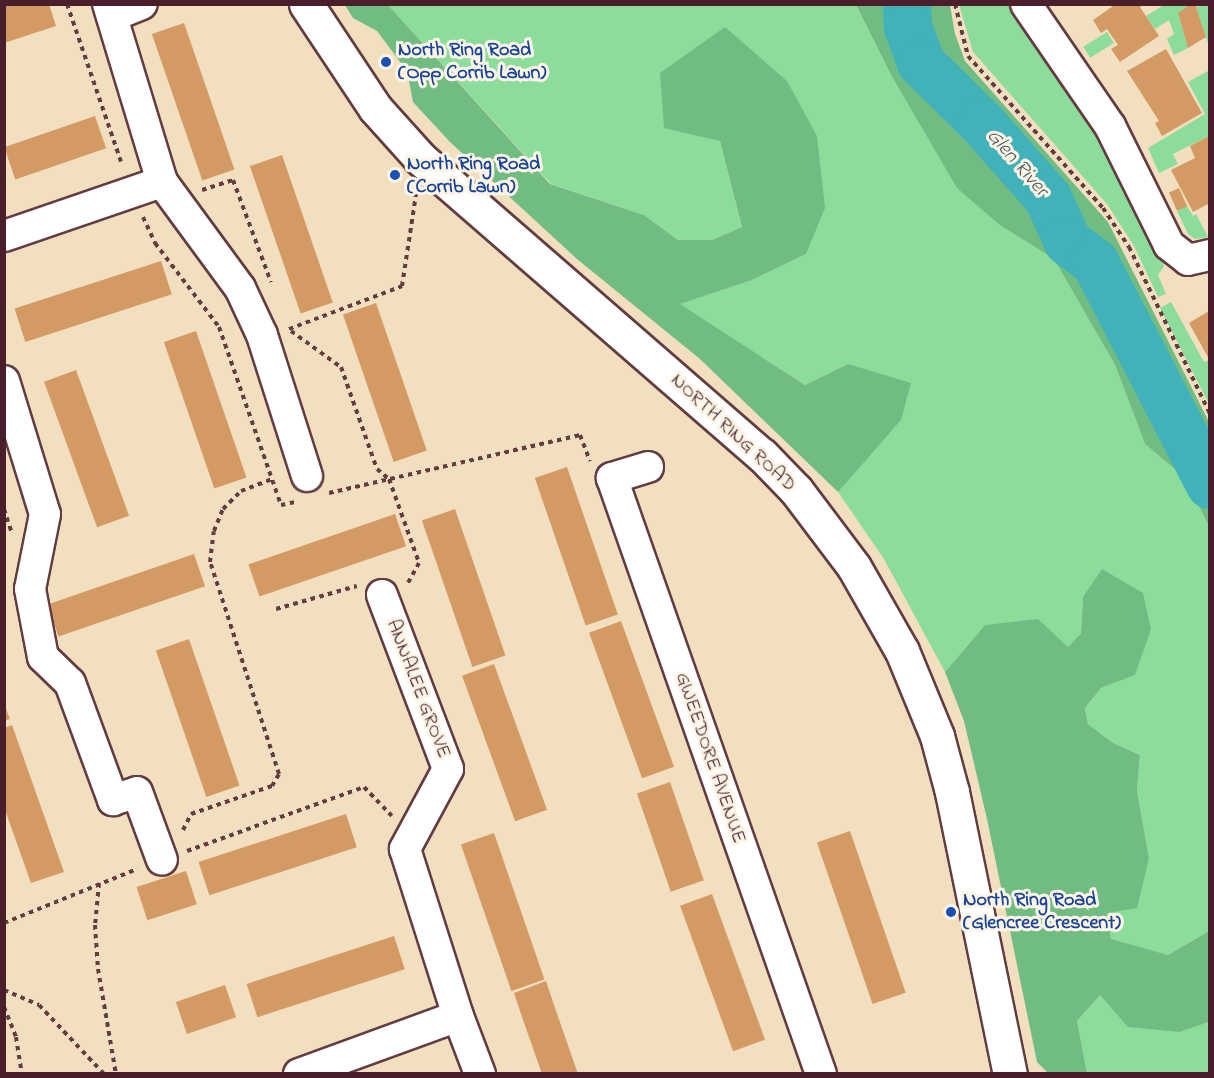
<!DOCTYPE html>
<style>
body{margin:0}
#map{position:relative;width:1214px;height:1078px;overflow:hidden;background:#f2dfbf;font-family:"Indie Flower",sans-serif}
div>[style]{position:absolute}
.green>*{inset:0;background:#8cdc9b;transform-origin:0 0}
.forest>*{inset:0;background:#71bc83}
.river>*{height:48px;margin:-24px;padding:0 24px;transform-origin:24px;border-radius:24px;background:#41b1ba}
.building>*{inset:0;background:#d49a64;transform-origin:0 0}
.path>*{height:4px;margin-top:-2px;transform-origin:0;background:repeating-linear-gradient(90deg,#633c41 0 4.5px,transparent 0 9px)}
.roads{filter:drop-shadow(2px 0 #633c41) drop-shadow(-2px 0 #633c41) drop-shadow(0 2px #633c41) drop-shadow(0 -2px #633c41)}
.minor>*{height:30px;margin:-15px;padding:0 15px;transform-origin:15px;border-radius:15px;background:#fff}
.secondary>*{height:33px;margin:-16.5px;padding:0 16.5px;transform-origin:16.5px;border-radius:16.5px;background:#fff}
.dots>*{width:16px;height:16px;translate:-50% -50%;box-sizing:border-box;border:3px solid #fcf5e5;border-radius:50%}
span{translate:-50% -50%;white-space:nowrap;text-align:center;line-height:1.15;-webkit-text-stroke:6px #fcf5e5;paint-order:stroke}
.transit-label{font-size:20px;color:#164399;font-weight:700}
.left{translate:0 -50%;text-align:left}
.street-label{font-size:20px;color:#4a1f2b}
.water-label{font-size:21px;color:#465964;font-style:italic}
.frame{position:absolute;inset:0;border:6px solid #4a1f2b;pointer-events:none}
</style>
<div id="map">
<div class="green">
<div style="clip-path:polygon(388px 5px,856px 5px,890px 73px,1001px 226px,1054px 259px,1115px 365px,1145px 444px,1183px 476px,1209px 526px,1209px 931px,1168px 955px,1111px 940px,1107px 913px,1149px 858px,1137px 791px,1140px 755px,1113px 743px,1088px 724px,1085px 708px,1101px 688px,1135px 675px,1083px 597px,1081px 633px,1068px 647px,985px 625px,945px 672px,884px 559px,838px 492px,862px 463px,848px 364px,805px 385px,679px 304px,752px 280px,806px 254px,720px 141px,742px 227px,712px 240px,678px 240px,644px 215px,551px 184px)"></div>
<div style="clip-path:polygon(959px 5px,1015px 5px,1103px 137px,1162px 255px,1164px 266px,1158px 275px,1166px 294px,1158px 297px,1134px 246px,1107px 204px,973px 52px)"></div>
<div style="clip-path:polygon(1164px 5px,1191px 5px,1178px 13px,1188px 48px,1174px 55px,1167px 39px,1174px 34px,1169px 20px,1155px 29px,1146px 16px)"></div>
<div style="clip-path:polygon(1209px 5px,1209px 43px,1208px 43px,1196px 7px)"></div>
<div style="left:1107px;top:32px;width:13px;height:28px;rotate:58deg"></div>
<div style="clip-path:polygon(1208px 71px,1209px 136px,1173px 154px,1178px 164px,1159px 173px,1148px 148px,1205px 114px,1188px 82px)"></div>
<div style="clip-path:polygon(1187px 206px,1193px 216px,1196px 214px,1208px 237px,1195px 239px,1188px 234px,1177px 211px)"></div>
<div style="clip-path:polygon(1171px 302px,1204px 362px,1209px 360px,1209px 404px,1160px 308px)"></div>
<div style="clip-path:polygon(1100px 995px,1180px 1032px,1209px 1022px,1209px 1073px,1087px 1073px,1077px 1021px)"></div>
</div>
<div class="forest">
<div style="clip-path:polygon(345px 5px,388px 5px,550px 184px,644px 215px,678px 240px,712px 240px,742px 227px,720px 141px,664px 128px,660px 73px,725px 27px,787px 81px,817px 136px,825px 208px,806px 254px,752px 280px,680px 304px,805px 385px,848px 364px,911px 383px,901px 420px,838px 492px,700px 359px,577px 259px,450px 142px,413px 102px,407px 71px,377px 31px,353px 18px)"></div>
<div style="clip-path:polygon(856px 5px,950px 5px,955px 34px,965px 61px,1108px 222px,1209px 422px,1209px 526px,1183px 476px,1145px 444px,1115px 365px,1054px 259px,1001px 226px,957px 188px,890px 73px)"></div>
<div style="clip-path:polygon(1102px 569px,1143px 593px,1151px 629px,1135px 675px,1101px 688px,1085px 708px,1088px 724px,1113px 743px,1140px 755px,1137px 791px,1149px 858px,1137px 908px,1107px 913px,1111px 939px,1168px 955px,1209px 931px,1209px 1022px,1180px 1032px,1128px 1027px,1100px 995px,1077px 1021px,1087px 1073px,1048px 1073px,1037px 1062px,987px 819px,964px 721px,945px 672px,985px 625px,1038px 619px,1068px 647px,1081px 633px,1083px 597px)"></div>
</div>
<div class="river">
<div style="left:907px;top:4px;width:23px;rotate:88deg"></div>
<div style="left:908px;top:27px;width:38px;rotate:70deg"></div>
<div style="left:921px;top:63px;width:86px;rotate:44.5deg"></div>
<div style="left:982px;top:123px;width:100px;rotate:48.7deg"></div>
<div style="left:1048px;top:198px;width:48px;rotate:65.6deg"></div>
<div style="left:1068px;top:242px;width:34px;rotate:37deg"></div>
<div style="left:1095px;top:262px;width:251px;rotate:62.7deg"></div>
</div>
<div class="building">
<div style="clip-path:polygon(10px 4px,49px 4px,56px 26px,4px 43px,4px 6px)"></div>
<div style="clip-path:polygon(1116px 4px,1145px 4px,1140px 7px,1159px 36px,1120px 62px,1111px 49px,1118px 45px,1107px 29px,1101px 33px,1093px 20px)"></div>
<div style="clip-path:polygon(1191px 4px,1201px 4px,1196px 7px,1206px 37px,1188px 48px,1178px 13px)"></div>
<div style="left:184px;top:23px;width:155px;height:34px;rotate:71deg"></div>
<div style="clip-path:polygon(1166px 49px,1202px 113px,1162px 136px,1155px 123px,1159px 121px,1127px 71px)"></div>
<div style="left:95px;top:116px;width:34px;height:96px;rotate:71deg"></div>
<div style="clip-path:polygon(1209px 136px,1210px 203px,1193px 212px,1171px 170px,1195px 158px,1190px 146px)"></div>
<div style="left:282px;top:155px;width:156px;height:34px;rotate:71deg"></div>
<div style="left:1179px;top:188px;width:20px;height:11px;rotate:66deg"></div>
<div style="left:161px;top:261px;width:35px;height:154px;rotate:72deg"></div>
<div style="left:376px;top:303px;width:156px;height:35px;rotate:71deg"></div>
<div style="clip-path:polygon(1209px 311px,1209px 359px,1189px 323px)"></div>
<div style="left:196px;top:331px;width:155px;height:34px;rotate:71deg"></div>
<div style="left:76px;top:370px;width:155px;height:34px;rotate:70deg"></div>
<div style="left:567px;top:467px;width:156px;height:34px;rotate:71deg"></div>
<div style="left:455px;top:509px;width:155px;height:35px;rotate:71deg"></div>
<div style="left:395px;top:514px;width:34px;height:155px;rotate:71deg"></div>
<div style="left:194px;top:554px;width:34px;height:155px;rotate:71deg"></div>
<div style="left:621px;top:621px;width:155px;height:34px;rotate:70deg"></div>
<div style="left:189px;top:639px;width:155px;height:35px;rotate:71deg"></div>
<div style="left:494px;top:664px;width:155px;height:34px;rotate:70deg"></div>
<div style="clip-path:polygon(4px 704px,10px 719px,4px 721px)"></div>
<div style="clip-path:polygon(12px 725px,64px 872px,31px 883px,4px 807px,4px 728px)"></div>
<div style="left:670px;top:782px;width:104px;height:35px;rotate:71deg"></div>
<div style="left:346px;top:814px;width:35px;height:155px;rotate:72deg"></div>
<div style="left:850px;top:831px;width:171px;height:35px;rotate:71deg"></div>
<div style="left:494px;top:833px;width:155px;height:35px;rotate:71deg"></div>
<div style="left:186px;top:871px;width:35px;height:52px;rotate:72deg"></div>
<div style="left:712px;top:894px;width:155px;height:34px;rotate:70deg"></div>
<div style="left:394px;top:936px;width:35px;height:155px;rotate:72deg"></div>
<div style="clip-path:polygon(546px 981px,554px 1005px,578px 1074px,542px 1074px,522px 1017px,514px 993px)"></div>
<div style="left:225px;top:985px;width:34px;height:52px;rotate:71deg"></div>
</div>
<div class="path">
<div style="left:67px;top:4px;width:170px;rotate:71.1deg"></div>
<div style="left:955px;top:4px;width:54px;rotate:76deg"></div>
<div style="left:968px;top:56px;width:203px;rotate:48.4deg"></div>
<div style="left:1103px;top:208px;width:47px;rotate:56.3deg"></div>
<div style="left:1129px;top:247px;width:186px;rotate:64.1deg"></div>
<div style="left:202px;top:190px;width:33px;rotate:-18deg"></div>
<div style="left:233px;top:180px;width:109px;rotate:69.6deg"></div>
<div style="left:143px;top:217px;width:29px;rotate:65deg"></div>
<div style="left:155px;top:243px;width:106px;rotate:52.7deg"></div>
<div style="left:219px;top:327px;width:188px;rotate:70.8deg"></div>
<div style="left:281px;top:505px;width:14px;rotate:-12deg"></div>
<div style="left:289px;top:329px;width:121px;rotate:-20.8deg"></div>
<div style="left:402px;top:286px;width:93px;rotate:-81.3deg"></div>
<div style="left:291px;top:331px;width:62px;rotate:35.8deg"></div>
<div style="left:341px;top:367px;width:108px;rotate:70.6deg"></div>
<div style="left:377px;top:469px;width:16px;rotate:40deg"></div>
<div style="left:389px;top:479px;width:89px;rotate:70.3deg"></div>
<div style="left:419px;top:563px;width:25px;rotate:119deg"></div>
<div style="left:329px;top:493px;width:258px;rotate:-13deg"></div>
<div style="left:580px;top:435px;width:28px;rotate:69deg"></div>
<div style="left:4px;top:509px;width:23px;rotate:72deg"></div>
<div style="left:276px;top:609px;width:84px;rotate:-15.9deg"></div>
<div style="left:183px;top:830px;width:18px;rotate:-63deg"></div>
<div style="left:191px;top:814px;width:86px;rotate:-19.1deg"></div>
<div style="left:272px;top:786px;width:14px;rotate:-60deg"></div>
<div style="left:279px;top:774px;width:223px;rotate:-108deg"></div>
<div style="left:210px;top:562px;width:31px;rotate:-83deg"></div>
<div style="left:214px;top:531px;width:24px;rotate:-68deg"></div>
<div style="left:223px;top:509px;width:25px;rotate:-45deg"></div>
<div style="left:241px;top:491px;width:33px;rotate:-21deg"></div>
<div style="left:187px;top:851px;width:188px;rotate:-19.9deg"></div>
<div style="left:364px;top:787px;width:40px;rotate:46deg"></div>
<div style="left:99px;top:883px;width:42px;rotate:95.4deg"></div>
<div style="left:95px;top:925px;width:44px;rotate:86.1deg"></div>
<div style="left:98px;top:969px;width:107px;rotate:80.3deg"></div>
<div style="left:4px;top:923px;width:144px;rotate:-22.1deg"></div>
<div style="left:4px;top:990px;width:38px;rotate:23deg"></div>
<div style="left:39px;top:1005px;width:95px;rotate:46.7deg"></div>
<div style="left:4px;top:1007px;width:32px;rotate:68deg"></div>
<div style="left:16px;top:1037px;width:37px;rotate:81deg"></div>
</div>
<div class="roads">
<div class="minor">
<div style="left:108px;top:4px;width:186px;rotate:73.1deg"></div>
<div style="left:162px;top:182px;width:132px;rotate:53.7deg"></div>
<div style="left:240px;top:288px;width:52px;rotate:64.9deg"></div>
<div style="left:262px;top:335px;width:148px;rotate:72.3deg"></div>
<div style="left:1026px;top:4px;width:148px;rotate:55.5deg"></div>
<div style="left:1110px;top:126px;width:133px;rotate:63.6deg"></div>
<div style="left:1169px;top:245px;width:24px;rotate:38deg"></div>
<div style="left:1188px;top:260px;width:23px;rotate:-13deg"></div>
<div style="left:112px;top:16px;width:32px;rotate:-22deg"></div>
<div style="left:4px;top:236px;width:167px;rotate:-18.9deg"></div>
<div style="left:4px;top:381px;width:139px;rotate:72.9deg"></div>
<div style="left:45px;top:514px;width:76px;rotate:101.3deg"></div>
<div style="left:30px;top:589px;width:69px;rotate:79.2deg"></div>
<div style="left:43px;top:657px;width:37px;rotate:44deg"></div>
<div style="left:70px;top:683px;width:125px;rotate:69.8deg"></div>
<div style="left:113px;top:800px;width:25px;rotate:-18deg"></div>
<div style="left:137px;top:792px;width:72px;rotate:69.8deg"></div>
<div style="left:648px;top:467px;width:38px;rotate:163deg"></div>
<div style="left:612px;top:478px;width:632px;rotate:70.68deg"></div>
<div style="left:382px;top:595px;width:186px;rotate:69.2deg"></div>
<div style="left:448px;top:769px;width:91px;rotate:118.3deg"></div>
<div style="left:405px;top:849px;width:175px;rotate:72.4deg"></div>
<div style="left:299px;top:1074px;width:169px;rotate:-20deg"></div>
<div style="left:458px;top:1016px;width:62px;rotate:69.2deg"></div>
</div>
<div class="secondary">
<div style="left:306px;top:4px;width:125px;rotate:56.4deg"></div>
<div style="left:375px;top:108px;width:69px;rotate:48deg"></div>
<div style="left:421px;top:159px;width:452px;rotate:41deg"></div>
<div style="left:762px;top:455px;width:49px;rotate:45.8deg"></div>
<div style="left:796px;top:490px;width:96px;rotate:53deg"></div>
<div style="left:854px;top:567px;width:97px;rotate:60.3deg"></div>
<div style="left:902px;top:651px;width:92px;rotate:67.6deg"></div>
<div style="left:937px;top:736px;width:58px;rotate:75deg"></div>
<div style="left:952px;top:792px;width:288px;rotate:78.4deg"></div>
</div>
</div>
<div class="dots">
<div style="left:386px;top:62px;background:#1a4fb4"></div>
<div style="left:395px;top:175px;background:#1a4fb4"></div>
<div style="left:951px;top:912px;background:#1a4fb4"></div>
</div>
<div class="transit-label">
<span class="left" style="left:398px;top:62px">North Ring Road<br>(Opp Corrib Lawn)</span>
<span class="left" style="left:407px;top:176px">North Ring Road<br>(Corrib Lawn)</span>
<span class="left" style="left:963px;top:912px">North Ring Road<br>(Glencree Crescent)</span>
</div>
<div class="street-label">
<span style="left:733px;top:433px;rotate:43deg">NORTH RING ROAD</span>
<span style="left:418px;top:689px;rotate:69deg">ANNALEE GROVE</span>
<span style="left:710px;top:758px;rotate:71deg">GWEEDORE AVENUE</span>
</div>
<div class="water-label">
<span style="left:1017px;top:163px;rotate:49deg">Glen River</span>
</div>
<div class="frame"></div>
</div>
